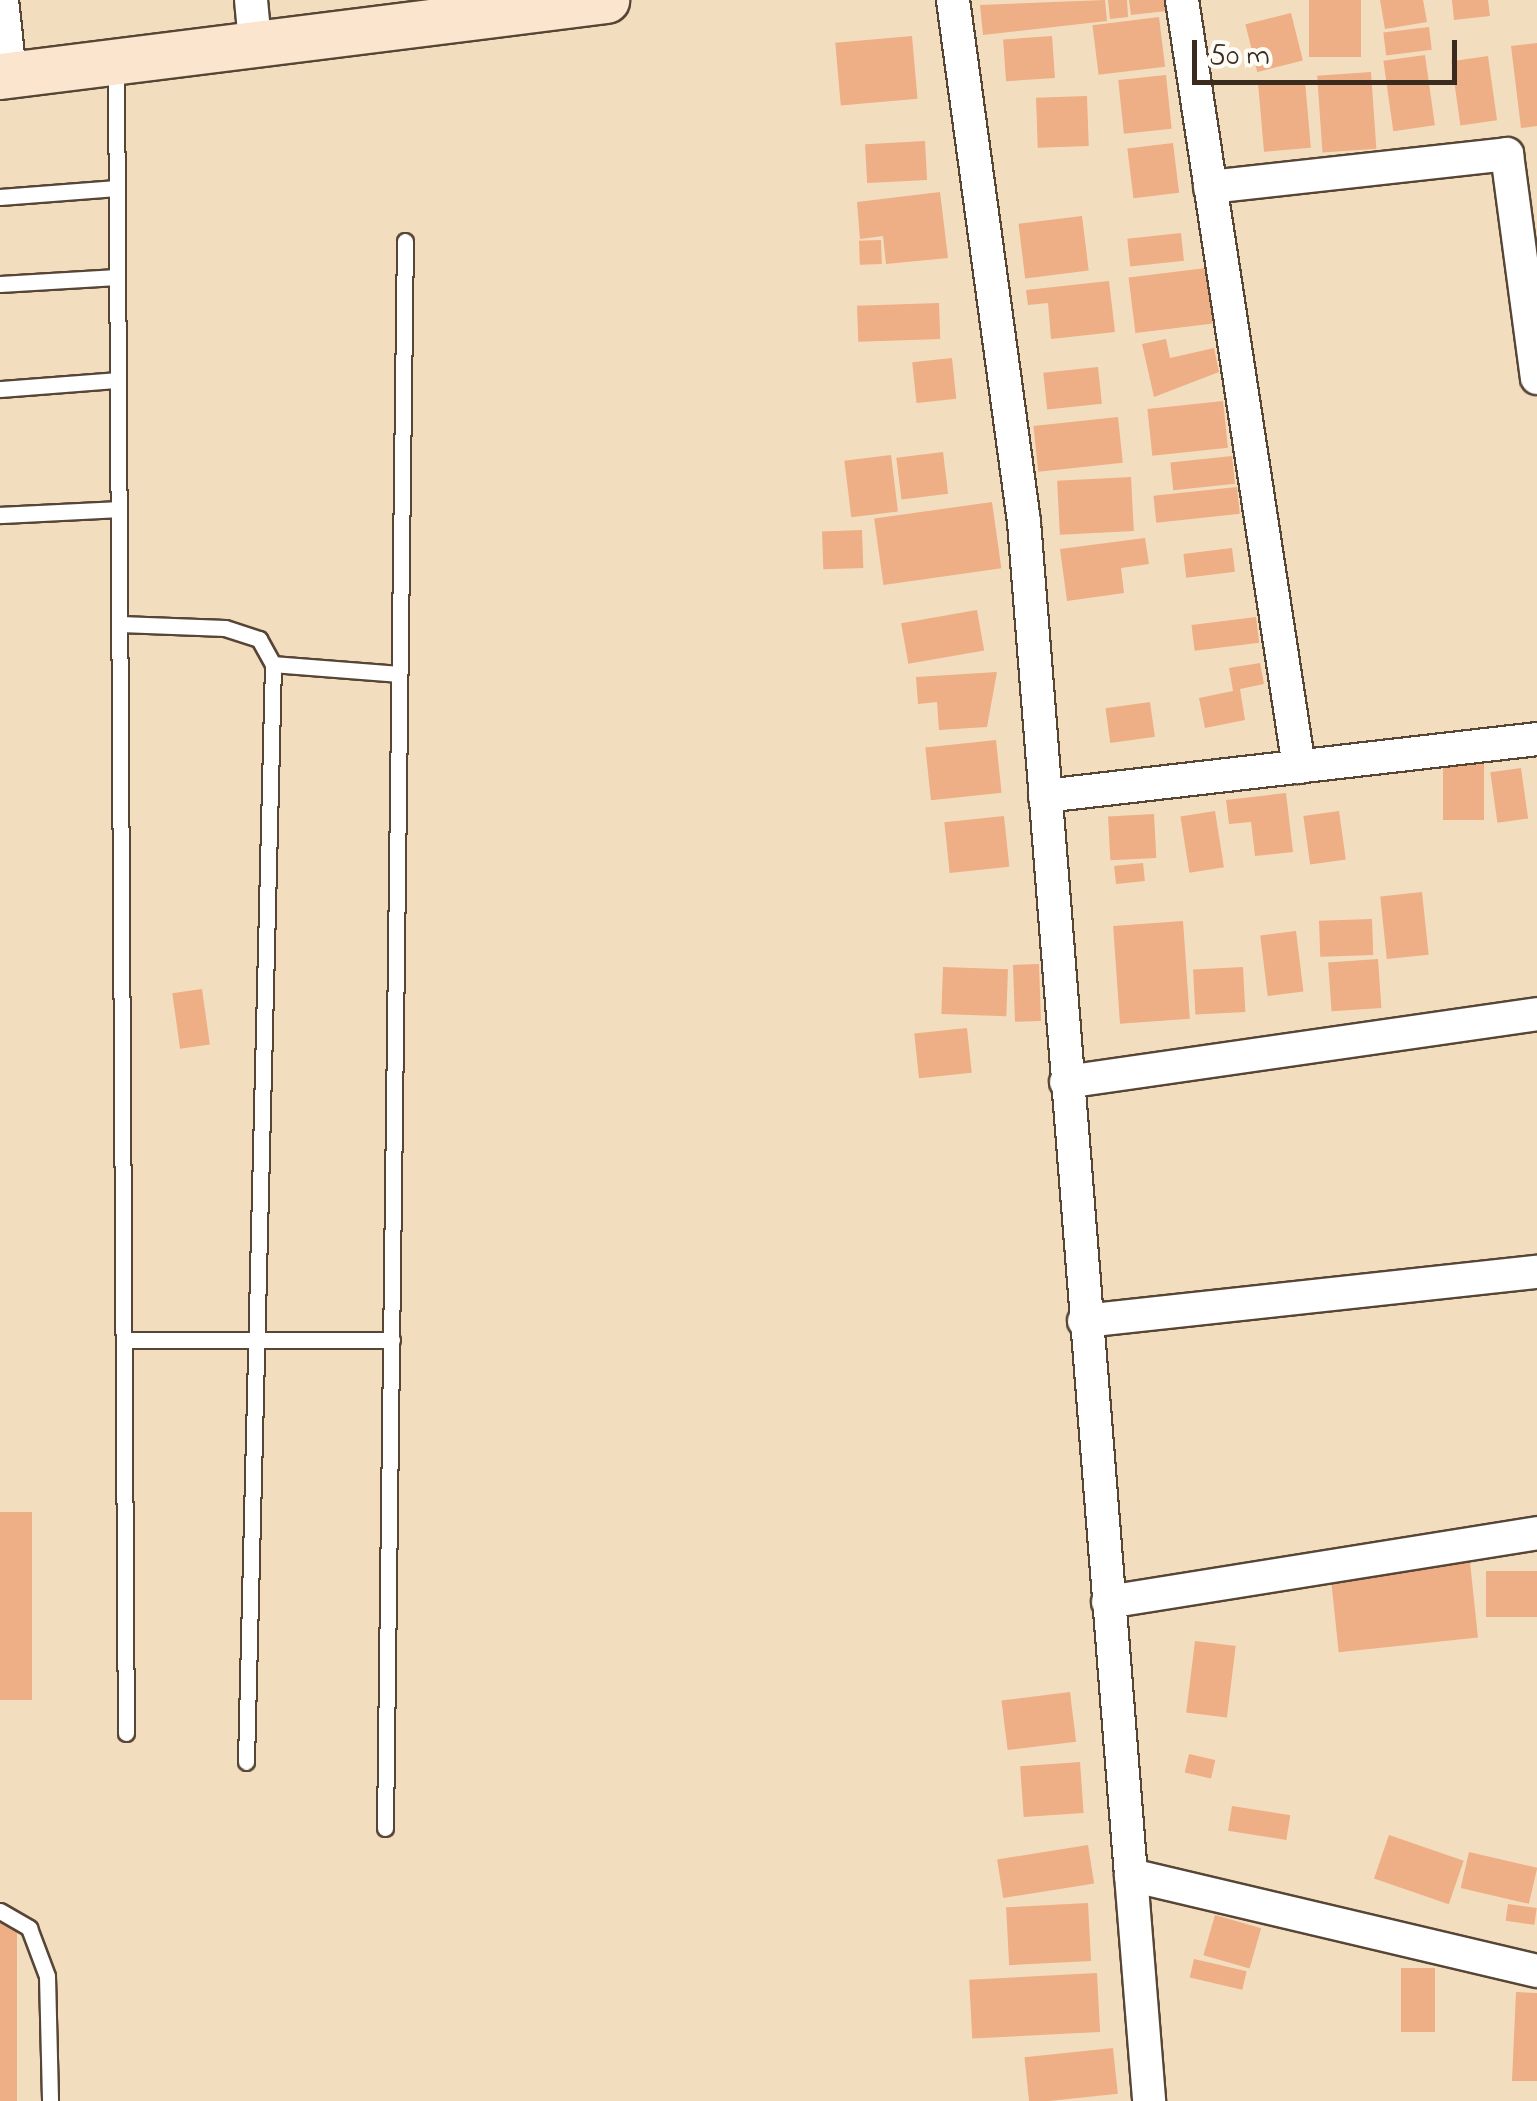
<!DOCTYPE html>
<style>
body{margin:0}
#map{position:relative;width:1537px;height:2101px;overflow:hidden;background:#f3ddbf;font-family:"Indie Flower",sans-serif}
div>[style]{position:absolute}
.building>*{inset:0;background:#eeae86;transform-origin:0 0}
.roads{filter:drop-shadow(2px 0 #574536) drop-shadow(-2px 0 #574536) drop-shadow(0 2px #574536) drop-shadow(0 -2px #574536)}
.lane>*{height:15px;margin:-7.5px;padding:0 7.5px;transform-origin:7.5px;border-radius:7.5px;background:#fff}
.street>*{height:32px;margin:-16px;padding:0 16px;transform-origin:16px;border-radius:16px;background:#fff}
.secondary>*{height:45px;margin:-22.5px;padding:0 22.5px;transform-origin:22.5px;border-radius:22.5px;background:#fce5cf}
span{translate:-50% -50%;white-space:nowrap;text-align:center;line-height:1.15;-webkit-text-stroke:10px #fdfcf7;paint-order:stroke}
.scale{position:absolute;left:1192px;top:40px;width:265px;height:45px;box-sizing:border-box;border:5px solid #3b2a1e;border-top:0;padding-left:12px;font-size:30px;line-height:35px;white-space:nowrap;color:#3b2a1e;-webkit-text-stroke:8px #fdfcf7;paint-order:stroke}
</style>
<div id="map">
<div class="building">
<div style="clip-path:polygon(1105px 0,1107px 21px,983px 35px,980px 5px)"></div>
<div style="clip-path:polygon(1108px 0,1127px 0,1128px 17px,1110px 19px)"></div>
<div style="clip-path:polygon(1129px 0,1174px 0,1175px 10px,1131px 15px)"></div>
<div style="left:1309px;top:0;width:52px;height:57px"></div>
<div style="clip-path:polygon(1380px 0,1423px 0,1427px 22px,1385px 29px)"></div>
<div style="clip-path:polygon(1452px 0,1488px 0,1490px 16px,1454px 20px)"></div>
<div style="left:1291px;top:13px;width:49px;height:47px;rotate:76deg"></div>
<div style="left:1159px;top:17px;width:50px;height:67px;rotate:83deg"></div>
<div style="left:1429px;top:27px;width:23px;height:46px;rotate:83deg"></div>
<div style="left:912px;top:36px;width:63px;height:77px;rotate:85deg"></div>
<div style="left:1052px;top:36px;width:42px;height:49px;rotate:86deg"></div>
<div style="clip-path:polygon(1537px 43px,1537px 126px,1521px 128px,1511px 46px)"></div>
<div style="left:1425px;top:55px;width:71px;height:42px;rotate:82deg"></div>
<div style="left:1488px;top:56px;width:65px;height:37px;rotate:82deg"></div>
<div style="left:1371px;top:72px;width:77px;height:54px;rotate:86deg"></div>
<div style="left:1166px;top:75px;width:54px;height:48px;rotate:84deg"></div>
<div style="left:1305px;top:81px;width:67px;height:47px;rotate:85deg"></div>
<div style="left:1087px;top:96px;width:50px;height:51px;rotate:88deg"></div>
<div style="left:925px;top:141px;width:39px;height:60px;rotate:87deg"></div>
<div style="left:1173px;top:143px;width:50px;height:46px;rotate:83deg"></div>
<div style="clip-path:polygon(940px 192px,948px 258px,886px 264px,883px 236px,860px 239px,857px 202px)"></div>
<div style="left:1082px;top:216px;width:55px;height:64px;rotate:83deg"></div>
<div style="left:1181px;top:233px;width:28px;height:54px;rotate:84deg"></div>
<div style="left:881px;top:240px;width:24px;height:22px;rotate:88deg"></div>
<div style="left:1206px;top:268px;width:56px;height:78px;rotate:83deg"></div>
<div style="clip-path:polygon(1109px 281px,1115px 332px,1051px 339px,1048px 303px,1028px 305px,1026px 290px)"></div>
<div style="left:939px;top:303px;width:36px;height:82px;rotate:88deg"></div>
<div style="clip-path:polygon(1166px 339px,1170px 358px,1214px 348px,1219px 372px,1154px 397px,1142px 344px)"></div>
<div style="left:952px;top:358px;width:41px;height:40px;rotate:84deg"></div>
<div style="left:1098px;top:367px;width:37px;height:55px;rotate:84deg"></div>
<div style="left:1223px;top:401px;width:47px;height:76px;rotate:84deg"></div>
<div style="left:1118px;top:417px;width:46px;height:85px;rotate:84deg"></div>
<div style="left:943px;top:452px;width:42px;height:47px;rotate:83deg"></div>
<div style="left:891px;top:455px;width:57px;height:47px;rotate:83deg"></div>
<div style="left:1232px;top:456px;width:28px;height:62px;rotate:84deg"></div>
<div style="left:1131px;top:477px;width:54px;height:74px;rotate:87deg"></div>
<div style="left:1237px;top:487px;width:27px;height:84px;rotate:84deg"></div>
<div style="left:992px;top:502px;width:67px;height:119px;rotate:82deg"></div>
<div style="left:862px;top:530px;width:38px;height:40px;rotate:88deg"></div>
<div style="clip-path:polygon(1145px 538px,1149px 564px,1121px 568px,1124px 593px,1067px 601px,1060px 549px)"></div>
<div style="left:1232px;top:548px;width:24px;height:49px;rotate:83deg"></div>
<div style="left:977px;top:610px;width:41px;height:77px;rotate:80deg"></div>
<div style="left:1256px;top:617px;width:26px;height:65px;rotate:83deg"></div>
<div style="clip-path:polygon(1260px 663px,1264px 684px,1240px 689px,1245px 720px,1205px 728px,1199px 698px,1233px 691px,1229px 668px)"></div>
<div style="clip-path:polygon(997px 672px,987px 727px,939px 730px,937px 702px,918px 704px,916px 677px)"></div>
<div style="left:1150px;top:702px;width:35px;height:45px;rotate:82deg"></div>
<div style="left:996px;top:740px;width:53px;height:71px;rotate:84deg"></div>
<div style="left:1443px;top:760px;width:41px;height:60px"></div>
<div style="left:1521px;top:768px;width:51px;height:31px;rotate:82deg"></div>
<div style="clip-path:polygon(1286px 793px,1293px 852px,1255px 856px,1251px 822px,1229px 824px,1226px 800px)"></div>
<div style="left:1215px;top:811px;width:57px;height:35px;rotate:81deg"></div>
<div style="left:1339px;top:811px;width:49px;height:36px;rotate:82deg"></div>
<div style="left:1154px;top:814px;width:44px;height:46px;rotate:87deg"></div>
<div style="left:1004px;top:816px;width:51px;height:60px;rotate:84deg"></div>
<div style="left:1143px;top:863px;width:18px;height:29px;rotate:84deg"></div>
<div style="left:1422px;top:892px;width:63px;height:42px;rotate:84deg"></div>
<div style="left:1372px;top:919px;width:36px;height:53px;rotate:88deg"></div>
<div style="left:1183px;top:921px;width:98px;height:70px;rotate:86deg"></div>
<div style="left:1296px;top:931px;width:61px;height:36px;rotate:83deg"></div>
<div style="left:1378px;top:959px;width:49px;height:50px;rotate:86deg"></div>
<div style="left:1039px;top:964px;width:57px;height:26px;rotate:88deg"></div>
<div style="left:943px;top:967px;width:65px;height:47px;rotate:2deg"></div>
<div style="left:1243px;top:967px;width:45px;height:50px;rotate:87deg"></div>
<div style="left:202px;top:989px;width:56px;height:30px;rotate:82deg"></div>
<div style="left:967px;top:1028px;width:45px;height:53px;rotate:84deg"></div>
<div style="left:32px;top:1512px;width:188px;height:32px;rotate:90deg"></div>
<div style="left:1470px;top:1562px;width:76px;height:140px;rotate:84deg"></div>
<div style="left:1537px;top:1571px;width:46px;height:51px;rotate:90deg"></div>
<div style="left:1195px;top:1641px;width:41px;height:72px;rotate:7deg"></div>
<div style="left:1070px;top:1692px;width:50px;height:69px;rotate:83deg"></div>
<div style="left:1189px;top:1754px;width:27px;height:19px;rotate:13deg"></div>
<div style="left:1080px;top:1762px;width:51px;height:60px;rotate:86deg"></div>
<div style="left:1232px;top:1806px;width:59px;height:25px;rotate:9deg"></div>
<div style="left:1389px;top:1835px;width:79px;height:46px;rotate:19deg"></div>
<div style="left:1088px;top:1845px;width:39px;height:92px;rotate:81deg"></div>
<div style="left:1469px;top:1852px;width:70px;height:37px;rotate:13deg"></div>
<div style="left:1088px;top:1903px;width:58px;height:82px;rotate:87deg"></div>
<div style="left:1508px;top:1904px;width:29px;height:17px;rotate:8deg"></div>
<div style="left:1215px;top:1915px;width:48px;height:42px;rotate:16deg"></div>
<div style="left:0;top:1923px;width:17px;height:178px"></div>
<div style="left:1194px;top:1959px;width:54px;height:19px;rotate:13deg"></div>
<div style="left:1435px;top:1968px;width:64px;height:34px;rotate:90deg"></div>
<div style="left:1097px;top:1973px;width:59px;height:128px;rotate:87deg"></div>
<div style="clip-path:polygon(1516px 1992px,1537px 1993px,1537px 2081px,1512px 2081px)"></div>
<div style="left:1113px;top:2048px;width:46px;height:89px;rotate:84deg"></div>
</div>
<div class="roads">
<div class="lane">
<div style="left:116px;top:67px;width:1666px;rotate:89.66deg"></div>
<div style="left:0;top:197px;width:117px;rotate:-4.4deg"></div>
<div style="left:0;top:284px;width:117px;rotate:-3.4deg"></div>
<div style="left:0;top:389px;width:118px;rotate:-4.4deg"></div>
<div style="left:0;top:515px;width:118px;rotate:-2.9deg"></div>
<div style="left:120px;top:624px;width:105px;rotate:2.2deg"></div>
<div style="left:225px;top:628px;width:36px;rotate:18deg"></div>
<div style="left:259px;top:639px;width:29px;rotate:61deg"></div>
<div style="left:273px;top:664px;width:1098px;rotate:91.41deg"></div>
<div style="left:273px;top:664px;width:126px;rotate:4.5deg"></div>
<div style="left:124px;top:1340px;width:268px"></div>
<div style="left:385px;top:1828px;width:1587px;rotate:-89.28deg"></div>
<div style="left:0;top:1911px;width:34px;rotate:30deg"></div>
<div style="left:29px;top:1928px;width:51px;rotate:69.4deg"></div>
<div style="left:47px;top:1976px;width:125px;rotate:88.6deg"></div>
</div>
<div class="street">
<div style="left:2px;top:0;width:74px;rotate:83.8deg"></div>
<div style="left:251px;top:0;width:42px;rotate:84.6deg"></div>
<div style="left:953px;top:0;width:527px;rotate:82.25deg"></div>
<div style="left:1024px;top:522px;width:1357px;rotate:85.48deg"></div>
<div style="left:1131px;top:1875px;width:417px;rotate:13.3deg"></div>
<div style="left:1182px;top:0;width:776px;rotate:81.33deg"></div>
<div style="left:1210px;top:187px;width:299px;rotate:-6.3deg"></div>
<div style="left:1507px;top:154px;width:226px;rotate:82.4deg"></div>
<div style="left:1045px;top:796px;width:495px;rotate:-6.6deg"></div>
<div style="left:1066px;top:1082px;width:476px;rotate:-8.2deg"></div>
<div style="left:1084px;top:1321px;width:456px;rotate:-6.2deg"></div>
<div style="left:1108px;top:1602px;width:435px;rotate:-9.1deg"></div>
<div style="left:1131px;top:1875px;width:227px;rotate:85.4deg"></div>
</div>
<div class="secondary">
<div style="left:0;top:76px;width:611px;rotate:-7.15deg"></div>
</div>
</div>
<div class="scale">50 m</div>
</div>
